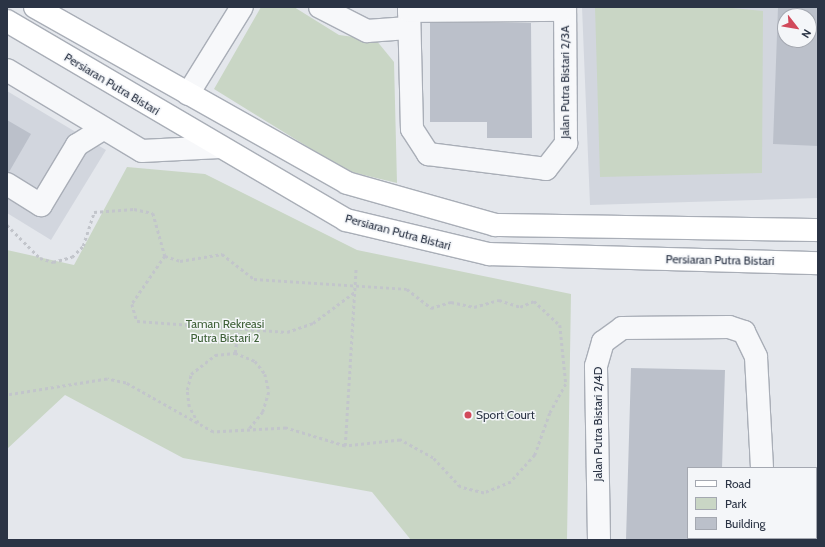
<!DOCTYPE html>
<style>
body{margin:0}
#map{position:relative;width:825px;height:547px;overflow:hidden;background:#e4e7ec;font-family:Cabin,sans-serif}
div>[style]{position:absolute}
.built>*{inset:0;background:#d2d6de}
.green>*{inset:0;background:#c9d6c5}
.building>*{inset:0;background:#bbc0ca}
.path>*{height:2.5px;margin-top:-1.25px;transform-origin:0;background:repeating-linear-gradient(90deg,#c2c5cb 0 3px,transparent 0 6px)}
.roads{filter:drop-shadow(1px 0 #a9aeb7) drop-shadow(-1px 0 #a9aeb7) drop-shadow(0 1px #a9aeb7) drop-shadow(0 -1px #a9aeb7)}
.minor>*{height:22px;margin:-11px;padding:0 11px;transform-origin:11px;border-radius:11px;background:#f7f8fa}
.major>*{height:22px;margin:-11px;padding:0 11px;transform-origin:11px;border-radius:11px;background:#fff}
.dots>*{width:11px;height:11px;translate:-50% -50%;box-sizing:border-box;border:2px solid #f4f6f9;border-radius:50%}
span{translate:-50% -50%;white-space:nowrap;text-align:center;line-height:1.15;-webkit-text-stroke:3px #f4f6f9;paint-order:stroke}
.street-label{font-size:12px;color:#2b3445}
.park-label{font-size:12px;color:#3f6138}
.poi-label{font-size:12px;color:#2b3445}
.left{translate:0 -50%;text-align:left}
.frame{position:absolute;inset:0;border:8px solid #2b3445;pointer-events:none}
.legend{position:absolute;left:687px;top:467px;width:130px;height:72px;box-sizing:border-box;background:#f4f6f9;border:1px solid #a4a8b1;margin:0;padding:5px 7px;list-style:none;font-size:12px;color:#2b3445}
.legend li{display:flex;align-items:center;gap:8px;height:20px}
.legend b{width:20px;border:1px solid #a4a8b1}
.north{position:absolute;left:777px;top:8px;width:40px;height:40px;box-sizing:border-box;background:#f4f6f9;border:1px solid #a4a8b1;border-radius:50%;rotate:121deg;font-size:11px;font-weight:700;line-height:16px;text-align:center;color:#2b3445}
.north::after{content:'';display:block;margin:auto;width:14px;height:18px;background:#d1495b;clip-path:polygon(50% 0,100% 100%,50% 72%,0 100%)}
</style>
<div id="map">
<div class="built">
<div style="clip-path:polygon(evenodd,582px 7px,818px 7px,818px 198px,590px 205px,582px 7px,785px 16px,809px 16px,809px 40px,785px 40px,785px 16px)"></div>
<div style="clip-path:polygon(7px 91px,106px 150px,51px 240px,7px 213px)"></div>
</div>
<div class="green">
<div style="clip-path:polygon(261px 7px,294px 7px,339px 35px,376px 40px,394px 62px,397px 183px,347px 171px,214px 89px)"></div>
<div style="clip-path:polygon(595px 7px,722px 7px,763px 11px,762px 173px,600px 177px)"></div>
<div style="clip-path:polygon(127px 167px,205px 174px,357px 250px,571px 294px,567px 540px,411px 540px,372px 492px,183px 458px,65px 395px,7px 449px,7px 250px,74px 265px)"></div>
<div style="clip-path:polygon(816px 500px,818px 540px,776px 540px,816px 538px)"></div>
</div>
<div class="building">
<div style="clip-path:polygon(evenodd,778px 7px,818px 7px,818px 146px,773px 144px,778px 7px,785px 16px,809px 16px,809px 40px,785px 40px,785px 16px)"></div>
<div style="clip-path:polygon(430px 23px,531px 23px,532px 138px,487px 138px,487px 122px,430px 122px)"></div>
<div style="clip-path:polygon(7px 120px,31px 134px,9px 172px,7px 172px)"></div>
<div style="clip-path:polygon(631px 368px,725px 370px,722px 468px,688px 468px,688px 540px,626px 540px)"></div>
</div>
<div class="path">
<div style="left:7px;top:225px;width:47px;rotate:45deg"></div>
<div style="left:40px;top:258px;width:14px;rotate:17deg"></div>
<div style="left:53px;top:262px;width:20px;rotate:-15deg"></div>
<div style="left:72px;top:257px;width:16px;rotate:-45deg"></div>
<div style="left:83px;top:246px;width:36px;rotate:-72deg"></div>
<div style="left:94px;top:212px;width:40px;rotate:-4.3deg"></div>
<div style="left:134px;top:209px;width:19px;rotate:12deg"></div>
<div style="left:153px;top:213px;width:45px;rotate:74.4deg"></div>
<div style="left:165px;top:256px;width:16px;rotate:18deg"></div>
<div style="left:180px;top:261px;width:43px;rotate:-9.5deg"></div>
<div style="left:222px;top:254px;width:41px;rotate:38deg"></div>
<div style="left:254px;top:279px;width:153px;rotate:3.7deg"></div>
<div style="left:407px;top:289px;width:31px;rotate:38deg"></div>
<div style="left:431px;top:308px;width:21px;rotate:-17deg"></div>
<div style="left:451px;top:302px;width:24px;rotate:12deg"></div>
<div style="left:474px;top:307px;width:26px;rotate:-16deg"></div>
<div style="left:499px;top:300px;width:22px;rotate:18deg"></div>
<div style="left:520px;top:307px;width:15px;rotate:-23deg"></div>
<div style="left:534px;top:301px;width:35px;rotate:43deg"></div>
<div style="left:560px;top:325px;width:59px;rotate:84.2deg"></div>
<div style="left:566px;top:384px;width:33px;rotate:119deg"></div>
<div style="left:550px;top:413px;width:45px;rotate:109.7deg"></div>
<div style="left:535px;top:455px;width:36px;rotate:132deg"></div>
<div style="left:511px;top:482px;width:29px;rotate:158deg"></div>
<div style="left:484px;top:493px;width:25px;rotate:-166deg"></div>
<div style="left:460px;top:487px;width:40px;rotate:-133deg"></div>
<div style="left:433px;top:458px;width:38px;rotate:-151deg"></div>
<div style="left:400px;top:440px;width:55px;rotate:173.8deg"></div>
<div style="left:345px;top:446px;width:62px;rotate:-163deg"></div>
<div style="left:286px;top:428px;width:73px;rotate:176.9deg"></div>
<div style="left:213px;top:432px;width:100px;rotate:-150.6deg"></div>
<div style="left:126px;top:383px;width:19px;rotate:-168deg"></div>
<div style="left:107px;top:379px;width:101px;rotate:170.9deg"></div>
<div style="left:165px;top:256px;width:58px;rotate:124.5deg"></div>
<div style="left:132px;top:304px;width:18px;rotate:74deg"></div>
<div style="left:137px;top:321px;width:150px;rotate:4.2deg"></div>
<div style="left:287px;top:332px;width:28px;rotate:-19deg"></div>
<div style="left:313px;top:323px;width:54px;rotate:-36.7deg"></div>
<div style="left:235px;top:353px;width:22px;rotate:22deg"></div>
<div style="left:255px;top:361px;width:16px;rotate:52deg"></div>
<div style="left:265px;top:374px;width:18px;rotate:77deg"></div>
<div style="left:269px;top:392px;width:21px;rotate:107deg"></div>
<div style="left:263px;top:412px;width:22px;rotate:129deg"></div>
<div style="left:198px;top:423px;width:18px;rotate:-119deg"></div>
<div style="left:189px;top:407px;width:17px;rotate:-97deg"></div>
<div style="left:187px;top:390px;width:16px;rotate:-76deg"></div>
<div style="left:191px;top:374px;width:31px;rotate:-38deg"></div>
<div style="left:215px;top:355px;width:20px;rotate:-6deg"></div>
<div style="left:235px;top:353px;width:25px;rotate:-83deg"></div>
<div style="left:345px;top:446px;width:178px;rotate:-86.5deg"></div>
</div>
<div class="roads">
<div class="minor">
<div style="left:320px;top:7px;width:53px;rotate:27.1deg"></div>
<div style="left:367px;top:31px;width:41px;rotate:-4.2deg"></div>
<div style="left:409px;top:7px;width:122px;rotate:88.6deg"></div>
<div style="left:412px;top:129px;width:30px;rotate:57deg"></div>
<div style="left:428px;top:154px;width:119px;rotate:7.2deg"></div>
<div style="left:546px;top:169px;width:33px;rotate:-52deg"></div>
<div style="left:566px;top:143px;width:136px;rotate:-90.4deg"></div>
<div style="left:409px;top:11px;width:156px;rotate:-0.4deg"></div>
<div style="left:7px;top:70px;width:157px;rotate:31deg"></div>
<div style="left:142px;top:151px;width:78px;rotate:-2.9deg"></div>
<div style="left:188px;top:94px;width:102px;rotate:-58.2deg"></div>
<div style="left:7px;top:184px;width:40px;rotate:32deg"></div>
<div style="left:41px;top:205px;width:70px;rotate:-59deg"></div>
<div style="left:77px;top:145px;width:31px;rotate:-32deg"></div>
<div style="left:816px;top:481px;width:2px"></div>
<div style="left:599px;top:540px;width:174px;rotate:-91deg"></div>
<div style="left:596px;top:366px;width:25px;rotate:-74deg"></div>
<div style="left:603px;top:342px;width:24px;rotate:-36deg"></div>
<div style="left:622px;top:328px;width:107px;rotate:-0.5deg"></div>
<div style="left:729px;top:327px;width:16px;rotate:18deg"></div>
<div style="left:744px;top:332px;width:28px;rotate:64deg"></div>
<div style="left:756px;top:357px;width:111px;rotate:86.9deg"></div>
<div style="left:761px;top:540px;width:2px;rotate:-90deg"></div>
</div>
<div class="major">
<div style="left:35px;top:7px;width:358px;rotate:29.4deg"></div>
<div style="left:347px;top:183px;width:154px;rotate:15.8deg"></div>
<div style="left:495px;top:225px;width:323px;rotate:0.9deg"></div>
<div style="left:7px;top:21px;width:393px;rotate:30.4deg"></div>
<div style="left:346px;top:220px;width:147px;rotate:13.4deg"></div>
<div style="left:489px;top:254px;width:329px;rotate:1.6deg"></div>
</div>
</div>
<div class="dots">
<div style="left:468px;top:415px;background:#d1495b"></div>
</div>
<div class="street-label">
<span style="left:565px;top:82px;rotate:-90deg">Jalan Putra Bistari 2/3A</span>
<span style="left:112px;top:84px;rotate:31deg">Persiaran Putra Bistari</span>
<span style="left:398px;top:232px;rotate:15deg">Persiaran Putra Bistari</span>
<span style="left:720px;top:260px;rotate:1deg">Persiaran Putra Bistari</span>
<span style="left:598px;top:424px;rotate:-90deg">Jalan Putra Bistari 2/4D</span>
</div>
<div class="park-label">
<span style="left:225px;top:331px">Taman Rekreasi<br>Putra Bistari 2</span>
</div>
<div class="poi-label">
<span class="left" style="left:476px;top:415px">Sport Court</span>
</div>
<div class="frame"></div>
<ul class="legend">
<li><b style="height:5px;background:#fff"></b>Road</li>
<li><b style="height:11px;background:#c9d6c5"></b>Park</li>
<li><b style="height:11px;background:#bbc0ca"></b>Building</li>
</ul>
<div class="north">N</div>
</div>
